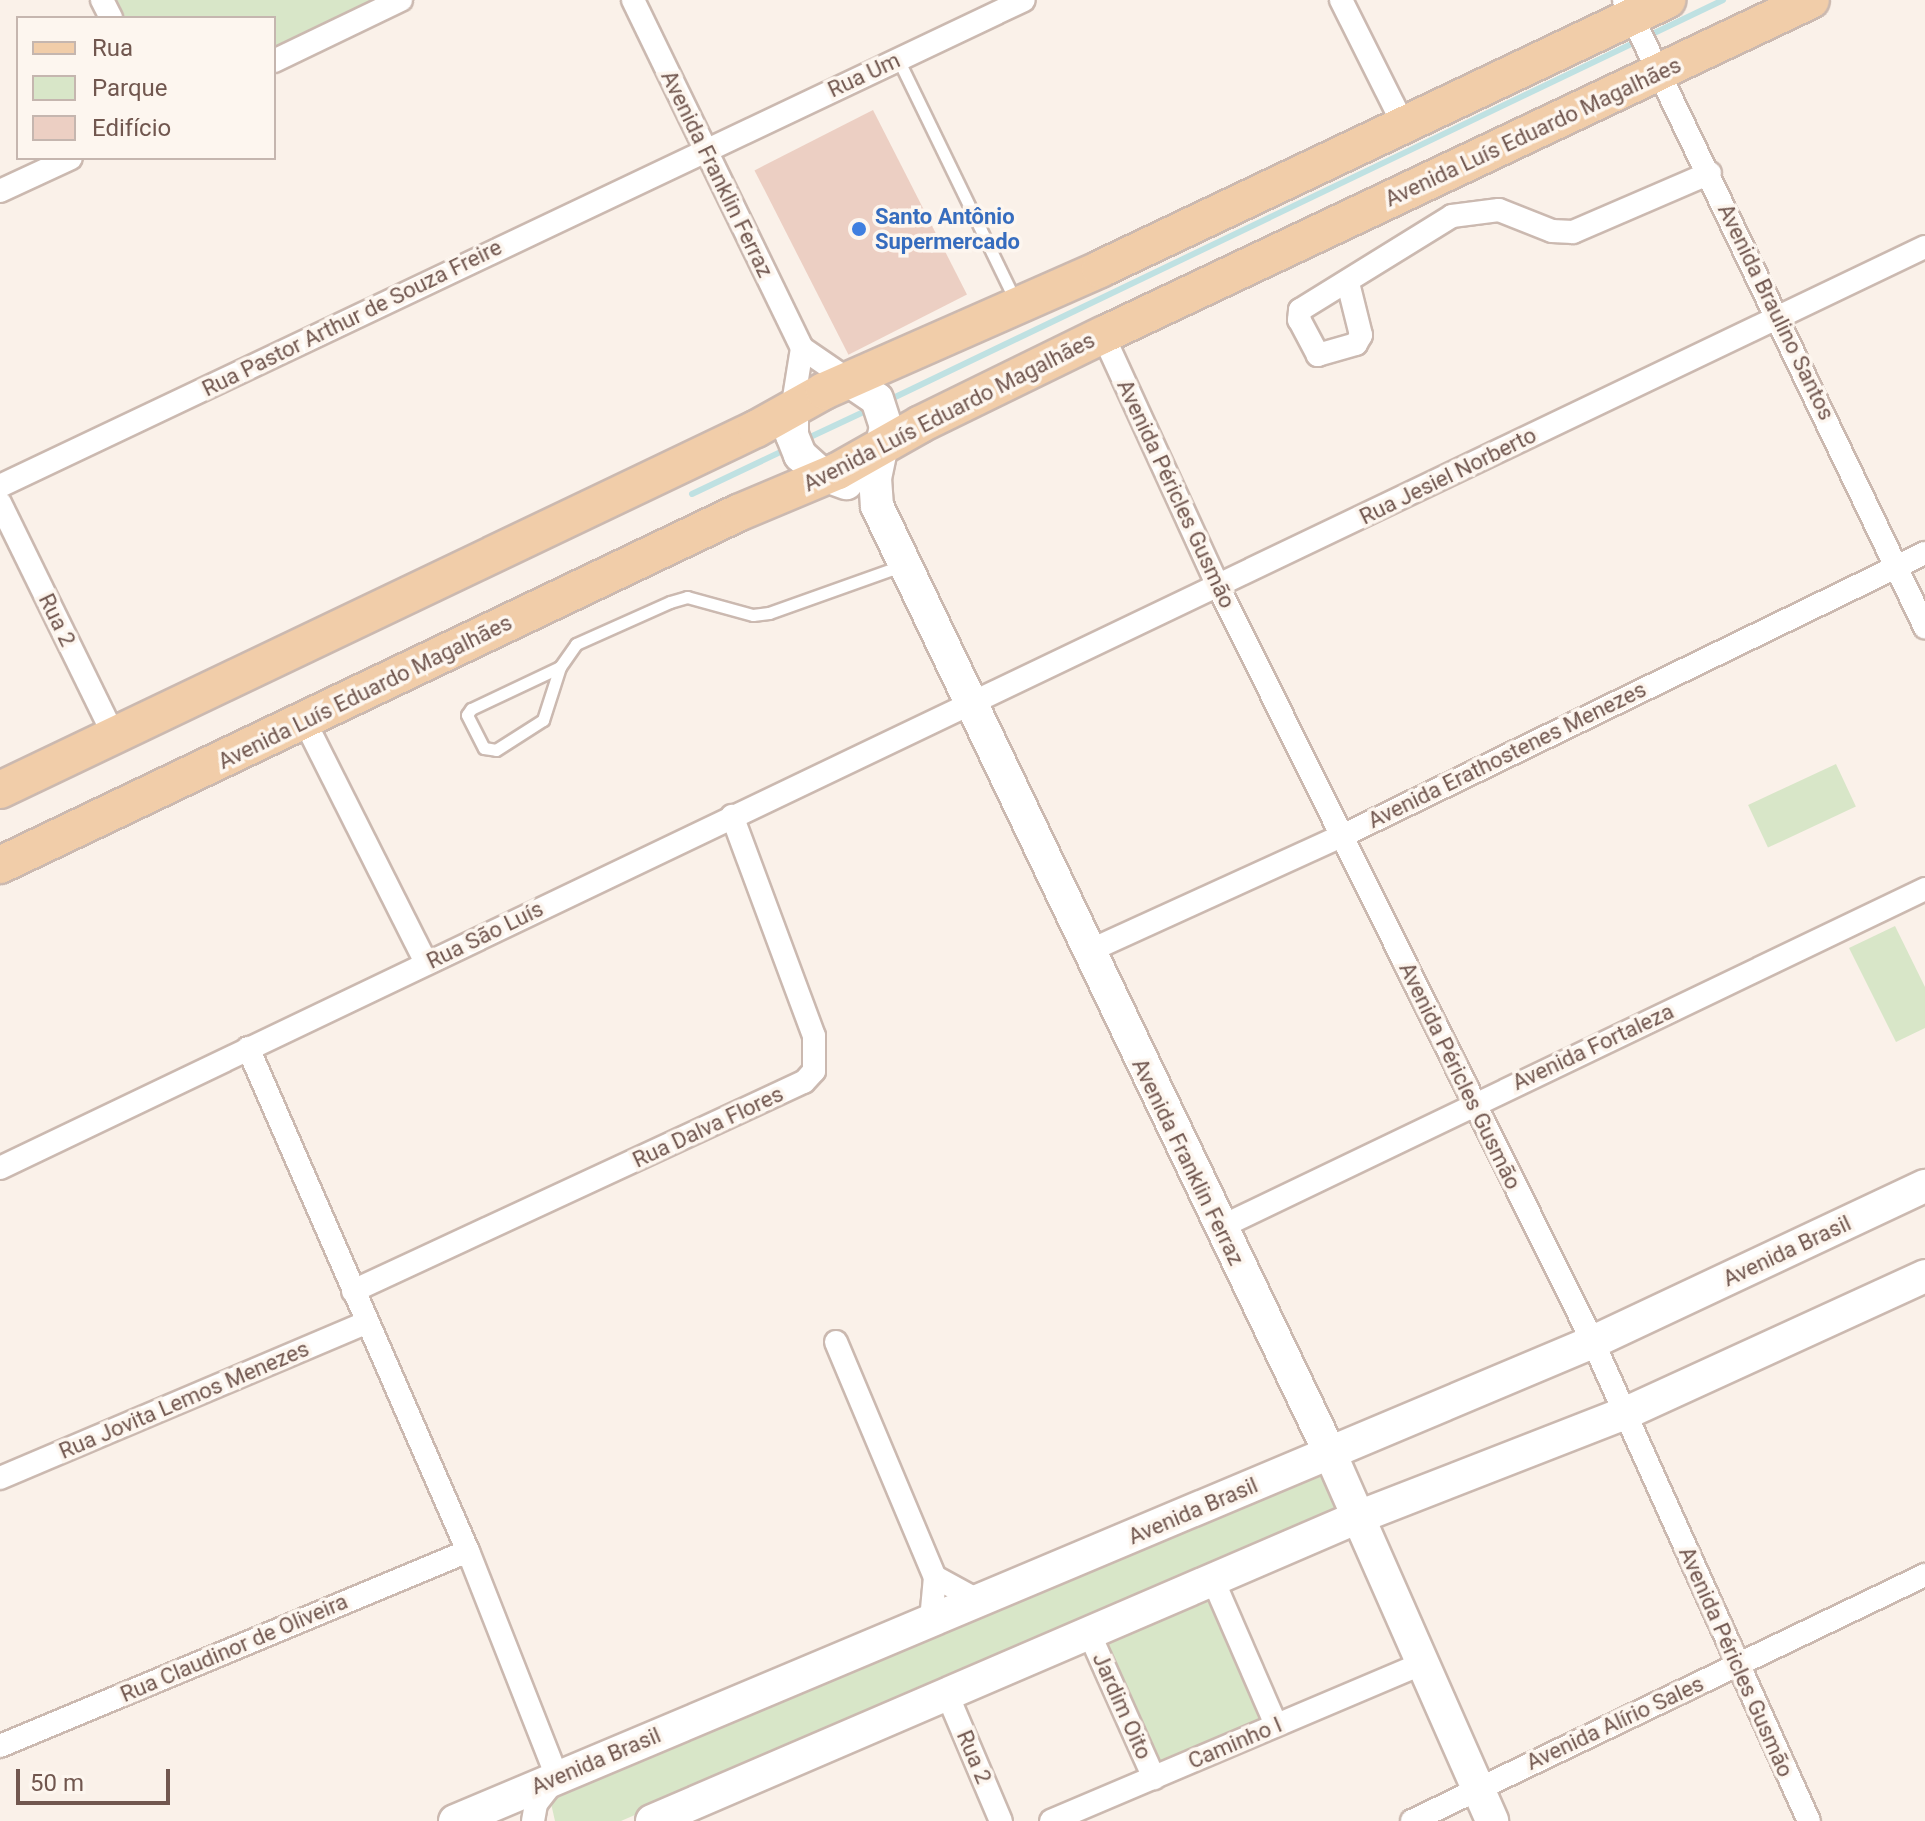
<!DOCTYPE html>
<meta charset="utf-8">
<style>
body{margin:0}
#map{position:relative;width:1925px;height:1821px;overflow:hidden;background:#faf1e9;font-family:Roboto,sans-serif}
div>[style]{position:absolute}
.green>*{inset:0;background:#d8e6c8;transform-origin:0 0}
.stream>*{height:6px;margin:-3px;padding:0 3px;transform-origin:3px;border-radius:3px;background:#bfe1e2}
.building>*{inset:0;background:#eccfc3;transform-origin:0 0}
.roads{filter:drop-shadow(2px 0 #cbb9b0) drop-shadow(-2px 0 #cbb9b0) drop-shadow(0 2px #cbb9b0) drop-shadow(0 -2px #cbb9b0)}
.lane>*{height:11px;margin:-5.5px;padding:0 5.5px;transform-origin:5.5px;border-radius:5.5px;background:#fff}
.street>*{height:22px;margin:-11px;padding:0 11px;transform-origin:11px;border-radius:11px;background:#fff}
.secondary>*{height:32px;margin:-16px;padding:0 16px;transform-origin:16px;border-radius:16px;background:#fff}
.primary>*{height:36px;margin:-18px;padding:0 18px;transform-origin:18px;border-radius:18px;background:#f1cda9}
.dots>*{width:22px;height:22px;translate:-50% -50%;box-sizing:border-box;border:4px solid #fdf6ef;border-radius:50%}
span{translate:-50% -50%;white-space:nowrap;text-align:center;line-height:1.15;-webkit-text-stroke:7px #fdf6ef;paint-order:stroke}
.street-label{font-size:22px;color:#71574f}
.shop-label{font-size:22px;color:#366cbe;font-weight:700}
.left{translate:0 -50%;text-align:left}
.legend{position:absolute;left:16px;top:16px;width:260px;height:144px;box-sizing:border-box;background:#fdf6ef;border:2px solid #c5b6af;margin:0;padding:10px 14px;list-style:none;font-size:24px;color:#71574f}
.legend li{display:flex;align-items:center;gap:16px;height:40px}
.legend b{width:40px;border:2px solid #c5b6af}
.scale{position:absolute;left:16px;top:1769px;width:154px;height:36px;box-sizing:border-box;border:4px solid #71574f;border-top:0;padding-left:10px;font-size:24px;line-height:28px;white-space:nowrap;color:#71574f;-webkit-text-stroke:6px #fdf6ef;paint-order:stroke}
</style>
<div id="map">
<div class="green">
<div style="clip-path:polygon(111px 0,389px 0,274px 56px,274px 18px,120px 18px)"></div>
<div style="left:1836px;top:764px;width:47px;height:97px;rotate:65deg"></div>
<div style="clip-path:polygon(1895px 926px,1925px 987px,1925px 1028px,1896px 1042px,1849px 948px)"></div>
<div style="clip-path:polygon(1319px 1474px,1342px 1510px,621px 1821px,555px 1821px,550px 1799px)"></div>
<div style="left:1211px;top:1595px;width:139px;height:118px;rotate:66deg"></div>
</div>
<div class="stream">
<div style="left:889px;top:400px;width:925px;rotate:-25.62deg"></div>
<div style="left:806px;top:439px;width:73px;rotate:-25.2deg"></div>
<div style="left:692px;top:494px;width:107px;rotate:-25.4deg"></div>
</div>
<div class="building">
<div style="left:873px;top:110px;width:207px;height:133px;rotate:63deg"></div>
</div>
<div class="roads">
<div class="lane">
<div style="left:898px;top:59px;width:268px;rotate:64.1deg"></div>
<div style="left:560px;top:667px;width:98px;rotate:154.7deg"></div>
<div style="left:471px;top:709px;width:7px;rotate:124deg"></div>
<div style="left:467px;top:715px;width:37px;rotate:63deg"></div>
<div style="left:484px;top:748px;width:12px;rotate:9deg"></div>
<div style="left:496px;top:750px;width:56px;rotate:-32.6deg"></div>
<div style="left:543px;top:720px;width:56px;rotate:-72.2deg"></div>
<div style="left:560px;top:667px;width:28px;rotate:-55deg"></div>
<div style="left:576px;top:644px;width:103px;rotate:-24.1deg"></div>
<div style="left:670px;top:602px;width:18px;rotate:-16deg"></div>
<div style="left:687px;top:597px;width:68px;rotate:15.3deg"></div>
<div style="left:753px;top:615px;width:16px;rotate:-7deg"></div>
<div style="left:769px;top:613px;width:140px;rotate:-19.6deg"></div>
</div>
<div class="street">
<div style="left:102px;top:0;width:20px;rotate:63deg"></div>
<div style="left:633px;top:0;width:387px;rotate:64.1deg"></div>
<div style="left:802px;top:348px;width:58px;rotate:34.5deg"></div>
<div style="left:1341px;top:0;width:139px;rotate:63.4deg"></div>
<div style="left:1624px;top:0;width:696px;rotate:64.36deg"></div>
<div style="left:274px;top:61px;width:141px;rotate:-25.7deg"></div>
<div style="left:0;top:191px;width:78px;rotate:-24.9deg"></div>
<div style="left:1348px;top:283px;width:54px;rotate:76deg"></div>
<div style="left:1361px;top:335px;width:10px;rotate:119deg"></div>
<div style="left:1356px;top:344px;width:40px;rotate:164deg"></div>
<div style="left:1318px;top:355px;width:40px;rotate:-118deg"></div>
<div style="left:1299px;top:320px;width:10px;rotate:-84deg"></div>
<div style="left:1300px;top:310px;width:179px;rotate:-31.7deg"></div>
<div style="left:1452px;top:216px;width:47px;rotate:-7.3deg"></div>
<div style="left:1499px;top:210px;width:57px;rotate:21.6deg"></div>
<div style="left:1552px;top:231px;width:21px;rotate:3deg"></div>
<div style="left:1573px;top:232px;width:149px;rotate:-23.3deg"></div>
<div style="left:1103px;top:335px;width:276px;rotate:65.4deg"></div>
<div style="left:1218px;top:586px;width:844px;rotate:63.62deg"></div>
<div style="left:1593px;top:1342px;width:525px;rotate:65.73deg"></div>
<div style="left:792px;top:410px;width:63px;rotate:-80.8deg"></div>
<div style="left:0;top:486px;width:1133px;rotate:-25.39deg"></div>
<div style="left:0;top:503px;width:259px;rotate:63.9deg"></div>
<div style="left:305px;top:722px;width:270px;rotate:63.3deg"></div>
<div style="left:1087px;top:952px;width:280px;rotate:-24.5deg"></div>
<div style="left:1342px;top:836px;width:648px;rotate:-25.89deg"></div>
<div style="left:248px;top:1048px;width:549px;rotate:66.38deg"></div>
<div style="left:468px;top:1551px;width:243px;rotate:68.5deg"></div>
<div style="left:557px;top:1777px;width:34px;rotate:128deg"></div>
<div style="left:536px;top:1804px;width:17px;rotate:100deg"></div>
<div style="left:0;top:1168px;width:2134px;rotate:-25.57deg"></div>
<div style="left:1219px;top:1228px;width:783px;rotate:-25.65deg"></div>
<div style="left:353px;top:1291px;width:497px;rotate:-24.9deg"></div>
<div style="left:804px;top:1082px;width:15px;rotate:-48deg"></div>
<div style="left:814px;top:1071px;width:35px;rotate:-90deg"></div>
<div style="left:814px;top:1036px;width:235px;rotate:-110.4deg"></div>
<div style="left:836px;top:1342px;width:255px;rotate:67.2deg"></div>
<div style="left:935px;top:1577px;width:43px;rotate:95.3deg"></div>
<div style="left:0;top:1478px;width:399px;rotate:-23deg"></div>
<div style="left:935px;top:1577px;width:50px;rotate:28.6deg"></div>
<div style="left:1213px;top:1580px;width:158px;rotate:66.5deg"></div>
<div style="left:1090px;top:1635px;width:157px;rotate:65.9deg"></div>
<div style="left:947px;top:1694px;width:138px;rotate:67deg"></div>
<div style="left:0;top:1746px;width:507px;rotate:-22.62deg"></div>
<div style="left:1051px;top:1821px;width:401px;rotate:-23deg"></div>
<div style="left:1412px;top:1821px;width:569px;rotate:-25.62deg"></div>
</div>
<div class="secondary">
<div style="left:850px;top:381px;width:32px;rotate:34deg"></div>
<div style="left:877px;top:399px;width:28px;rotate:72deg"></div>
<div style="left:886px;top:426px;width:53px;rotate:101.9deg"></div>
<div style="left:875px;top:478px;width:28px;rotate:86deg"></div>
<div style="left:877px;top:506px;width:1050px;rotate:64.44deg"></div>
<div style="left:1330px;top:1453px;width:402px;rotate:66.2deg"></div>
<div style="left:792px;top:410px;width:25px;rotate:90deg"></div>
<div style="left:792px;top:435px;width:22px;rotate:68deg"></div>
<div style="left:800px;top:455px;width:28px;rotate:42deg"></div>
<div style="left:821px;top:474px;width:27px;rotate:20deg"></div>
<div style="left:455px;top:1821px;width:1235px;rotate:-22.83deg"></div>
<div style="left:1593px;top:1342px;width:367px;rotate:-25.2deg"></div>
<div style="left:652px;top:1821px;width:766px;rotate:-23.29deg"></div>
<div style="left:1356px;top:1518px;width:290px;rotate:-21.3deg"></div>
<div style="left:1626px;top:1413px;width:329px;rotate:-24.6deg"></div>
</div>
<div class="primary">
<div style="left:0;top:790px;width:838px;rotate:-25.53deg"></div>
<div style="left:756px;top:429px;width:78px;rotate:-29.2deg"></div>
<div style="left:824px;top:391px;width:302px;rotate:-23.8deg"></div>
<div style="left:1100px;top:269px;width:628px;rotate:-25.38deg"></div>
<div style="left:0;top:865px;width:818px;rotate:-25.5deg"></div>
<div style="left:738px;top:513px;width:108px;rotate:-22.8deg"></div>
<div style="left:838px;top:471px;width:95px;rotate:-29.5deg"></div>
<div style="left:921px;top:424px;width:203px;rotate:-26.1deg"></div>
<div style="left:1103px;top:335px;width:783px;rotate:-25.32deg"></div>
</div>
</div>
<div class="dots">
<div style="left:859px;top:229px;background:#3f7fe0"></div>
</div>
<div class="street-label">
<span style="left:864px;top:75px;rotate:-25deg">Rua Um</span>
<span style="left:1533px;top:132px;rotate:-25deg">Avenida Luís Eduardo Magalhães</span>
<span style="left:717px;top:174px;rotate:64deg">Avenida Franklin Ferraz</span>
<span style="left:1776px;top:312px;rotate:64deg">Avenida Braulino Santos</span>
<span style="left:352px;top:318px;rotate:-26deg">Rua Pastor Arthur de Souza Freire</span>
<span style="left:949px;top:412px;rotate:-27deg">Avenida Luís Eduardo Magalhães</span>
<span style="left:1448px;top:476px;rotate:-26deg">Rua Jesiel Norberto</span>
<span style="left:1176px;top:494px;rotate:65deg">Avenida Péricles Gusmão</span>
<span style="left:57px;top:620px;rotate:64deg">Rua 2</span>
<span style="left:365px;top:692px;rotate:-26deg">Avenida Luís Eduardo Magalhães</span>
<span style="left:1507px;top:755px;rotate:-26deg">Avenida Erathostenes Menezes</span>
<span style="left:485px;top:935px;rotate:-26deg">Rua São Luís</span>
<span style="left:1593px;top:1047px;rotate:-25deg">Avenida Fortaleza</span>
<span style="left:1460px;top:1076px;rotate:64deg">Avenida Péricles Gusmão</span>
<span style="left:708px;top:1127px;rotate:-25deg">Rua Dalva Flores</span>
<span style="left:1188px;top:1162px;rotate:64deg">Avenida Franklin Ferraz</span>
<span style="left:1787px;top:1251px;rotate:-25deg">Avenida Brasil</span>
<span style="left:184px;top:1400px;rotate:-23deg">Rua Jovita Lemos Menezes</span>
<span style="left:1193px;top:1511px;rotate:-23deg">Avenida Brasil</span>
<span style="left:234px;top:1648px;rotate:-23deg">Rua Claudinor de Oliveira</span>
<span style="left:1736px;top:1662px;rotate:66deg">Avenida Péricles Gusmão</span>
<span style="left:1122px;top:1706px;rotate:66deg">Jardim Oito</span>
<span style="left:1615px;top:1723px;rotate:-25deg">Avenida Alírio Sales</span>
<span style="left:1235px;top:1743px;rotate:-23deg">Caminho I</span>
<span style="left:974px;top:1757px;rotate:67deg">Rua 2</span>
<span style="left:596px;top:1761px;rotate:-23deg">Avenida Brasil</span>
</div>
<div class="shop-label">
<span class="left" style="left:875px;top:229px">Santo Antônio<br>Supermercado</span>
</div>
<ul class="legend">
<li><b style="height:10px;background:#f1cda9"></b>Rua</li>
<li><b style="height:22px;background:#d8e6c8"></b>Parque</li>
<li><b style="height:22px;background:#eccfc3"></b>Edifício</li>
</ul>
<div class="scale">50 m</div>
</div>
